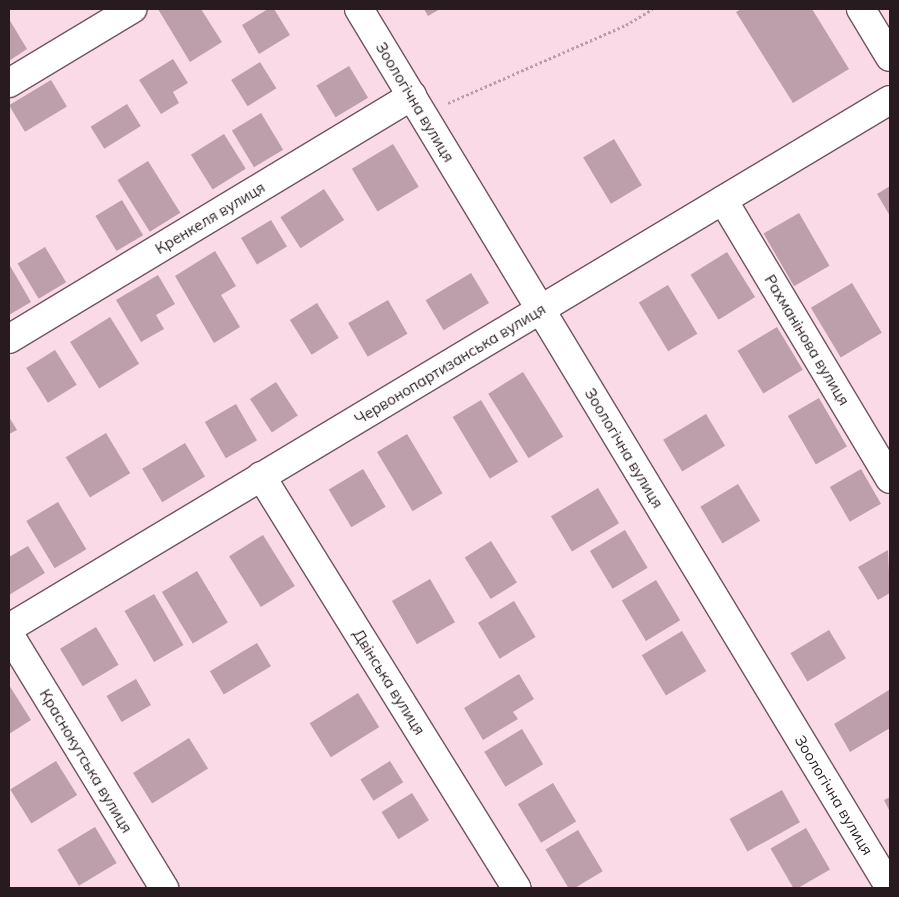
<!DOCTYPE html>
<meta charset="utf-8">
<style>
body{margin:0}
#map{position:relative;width:899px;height:897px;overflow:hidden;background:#fadae7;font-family:Mulish,sans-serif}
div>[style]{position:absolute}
.building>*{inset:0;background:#bd9eab;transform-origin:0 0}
.path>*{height:3px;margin-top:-1.5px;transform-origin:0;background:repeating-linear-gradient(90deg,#b79ea8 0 2.5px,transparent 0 5px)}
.roads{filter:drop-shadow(1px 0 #705460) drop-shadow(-1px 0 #705460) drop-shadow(0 1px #705460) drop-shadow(0 -1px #705460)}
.street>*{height:28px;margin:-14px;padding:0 14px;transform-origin:14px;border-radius:14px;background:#fff}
span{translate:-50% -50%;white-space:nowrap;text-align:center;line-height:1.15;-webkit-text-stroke:4px #fff;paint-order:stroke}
.street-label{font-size:15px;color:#271b20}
.frame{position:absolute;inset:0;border:10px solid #271b20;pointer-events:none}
</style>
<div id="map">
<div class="building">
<div style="clip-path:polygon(158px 9px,201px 9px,222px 42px,190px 62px)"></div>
<div style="clip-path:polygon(268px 9px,274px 9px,290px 35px,259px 54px,242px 25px)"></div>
<div style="clip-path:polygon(424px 9px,440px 9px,428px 16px)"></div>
<div style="clip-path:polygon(741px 9px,812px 9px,849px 69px,793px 103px,736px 12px)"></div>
<div style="clip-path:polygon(9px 19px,27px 49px,9px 61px)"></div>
<div style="clip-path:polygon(173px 59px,188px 83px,173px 92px,179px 103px,161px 114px,139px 80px)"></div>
<div style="left:260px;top:62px;width:31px;height:34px;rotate:58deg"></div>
<div style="left:349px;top:66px;width:37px;height:38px;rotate:59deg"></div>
<div style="left:51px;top:80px;width:31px;height:49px;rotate:59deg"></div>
<div style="left:127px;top:104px;width:26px;height:43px;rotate:58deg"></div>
<div style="left:261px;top:113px;width:43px;height:34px;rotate:59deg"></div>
<div style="left:224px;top:134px;width:41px;height:39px;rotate:58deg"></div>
<div style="left:614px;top:139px;width:54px;height:36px;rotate:59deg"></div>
<div style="left:393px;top:144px;width:50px;height:48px;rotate:59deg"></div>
<div style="left:148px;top:161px;width:61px;height:36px;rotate:58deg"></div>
<div style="clip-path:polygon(890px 186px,890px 216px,877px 194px)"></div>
<div style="left:324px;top:189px;width:37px;height:52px;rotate:57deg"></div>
<div style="left:122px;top:200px;width:41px;height:31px;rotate:59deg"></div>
<div style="left:799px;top:213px;width:61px;height:41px;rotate:60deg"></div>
<div style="left:271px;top:220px;width:31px;height:35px;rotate:59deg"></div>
<div style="left:45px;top:247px;width:41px;height:32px;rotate:59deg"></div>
<div style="clip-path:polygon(215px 251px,236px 286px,221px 295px,240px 327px,214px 343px,175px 276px)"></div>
<div style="left:727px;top:252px;width:53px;height:43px;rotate:58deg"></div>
<div style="clip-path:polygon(9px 264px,31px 302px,9px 315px)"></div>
<div style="left:471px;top:273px;width:35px;height:53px;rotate:59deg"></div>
<div style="clip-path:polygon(158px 275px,175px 304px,156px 315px,164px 329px,141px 342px,116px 300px)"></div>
<div style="left:852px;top:283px;width:58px;height:48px;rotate:59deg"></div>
<div style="left:668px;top:285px;width:57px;height:34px;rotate:59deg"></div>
<div style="left:388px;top:300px;width:39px;height:46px;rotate:60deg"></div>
<div style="left:317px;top:303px;width:41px;height:32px;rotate:58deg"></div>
<div style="left:110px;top:317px;width:55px;height:47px;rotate:58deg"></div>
<div style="left:777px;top:327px;width:50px;height:46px;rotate:59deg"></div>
<div style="left:55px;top:350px;width:41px;height:34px;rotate:58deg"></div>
<div style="left:523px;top:372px;width:76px;height:41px;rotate:58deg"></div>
<div style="left:276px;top:382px;width:40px;height:31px;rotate:57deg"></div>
<div style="left:819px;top:398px;width:56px;height:36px;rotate:60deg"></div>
<div style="left:481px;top:400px;width:72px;height:33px;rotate:59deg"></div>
<div style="left:236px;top:404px;width:42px;height:36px;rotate:60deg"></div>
<div style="left:706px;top:414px;width:37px;height:50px;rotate:59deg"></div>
<div style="clip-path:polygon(9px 417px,17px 430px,9px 434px)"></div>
<div style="left:106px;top:433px;width:47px;height:47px;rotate:59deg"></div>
<div style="left:407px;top:434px;width:69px;height:35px;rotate:59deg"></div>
<div style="left:185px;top:443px;width:39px;height:50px;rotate:59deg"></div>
<div style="left:363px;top:469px;width:44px;height:40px;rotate:59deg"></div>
<div style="left:861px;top:469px;width:40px;height:36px;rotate:60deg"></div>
<div style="left:738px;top:484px;width:43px;height:44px;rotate:59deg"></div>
<div style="left:598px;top:488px;width:41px;height:55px;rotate:59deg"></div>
<div style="left:58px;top:502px;width:55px;height:37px;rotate:59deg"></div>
<div style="left:625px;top:530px;width:44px;height:41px;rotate:59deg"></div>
<div style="left:263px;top:535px;width:60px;height:40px;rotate:58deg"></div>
<div style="left:491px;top:541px;width:49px;height:31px;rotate:58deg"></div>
<div style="clip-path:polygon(28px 546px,45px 573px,9px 595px,9px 557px)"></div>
<div style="clip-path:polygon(888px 550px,890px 593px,878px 600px,858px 567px)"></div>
<div style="left:197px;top:571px;width:60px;height:41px;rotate:59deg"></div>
<div style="left:430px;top:579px;width:50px;height:44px;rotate:60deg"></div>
<div style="left:656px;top:580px;width:47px;height:40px;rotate:59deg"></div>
<div style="left:154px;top:594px;width:59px;height:34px;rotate:60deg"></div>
<div style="left:514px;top:601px;width:42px;height:42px;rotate:59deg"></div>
<div style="left:96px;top:627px;width:44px;height:42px;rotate:59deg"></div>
<div style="left:829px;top:630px;width:33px;height:45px;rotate:59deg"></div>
<div style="left:682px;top:631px;width:47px;height:47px;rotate:59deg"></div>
<div style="left:257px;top:643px;width:27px;height:55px;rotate:59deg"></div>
<div style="clip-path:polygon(519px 674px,534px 699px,513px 712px,518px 719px,483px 740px,464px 708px)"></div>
<div style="left:136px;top:679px;width:30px;height:34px;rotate:60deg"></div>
<div style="clip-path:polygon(9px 685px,31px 720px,9px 734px)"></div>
<div style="clip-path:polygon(889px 690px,890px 728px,850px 752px,834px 724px)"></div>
<div style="left:358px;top:693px;width:40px;height:57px;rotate:58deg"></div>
<div style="left:522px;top:729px;width:41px;height:44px;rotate:59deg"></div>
<div style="left:189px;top:738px;width:36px;height:66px;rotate:58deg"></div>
<div style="left:56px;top:761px;width:40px;height:54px;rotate:58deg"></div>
<div style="left:390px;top:761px;width:25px;height:35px;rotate:58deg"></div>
<div style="left:553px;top:783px;width:45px;height:41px;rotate:59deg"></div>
<div style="left:782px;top:790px;width:37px;height:60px;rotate:61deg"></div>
<div style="left:412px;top:793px;width:32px;height:36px;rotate:58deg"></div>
<div style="clip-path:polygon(890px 797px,890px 812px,884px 800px)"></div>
<div style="left:95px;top:827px;width:42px;height:44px;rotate:59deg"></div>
<div style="left:806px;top:828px;width:48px;height:41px;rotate:60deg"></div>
<div style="left:578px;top:830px;width:48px;height:38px;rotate:59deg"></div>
</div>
<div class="path">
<div style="left:448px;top:103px;width:194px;rotate:-23.7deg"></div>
<div style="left:626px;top:25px;width:31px;rotate:-31deg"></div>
</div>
<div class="roads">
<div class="street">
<div style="left:359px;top:9px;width:1027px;rotate:58.86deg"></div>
<div style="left:861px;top:9px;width:56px;rotate:58.9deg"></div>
<div style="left:9px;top:83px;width:144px;rotate:-31deg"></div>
<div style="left:723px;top:200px;width:325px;rotate:59.1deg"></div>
<div style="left:9px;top:339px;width:471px;rotate:-31.1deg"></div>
<div style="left:261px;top:476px;width:485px;rotate:58.2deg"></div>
<div style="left:9px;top:628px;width:1027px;rotate:-30.94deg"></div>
<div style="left:9px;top:634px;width:298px;rotate:58.6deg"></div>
</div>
</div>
<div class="street-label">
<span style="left:415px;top:102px;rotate:59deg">Зоологічна вулиця</span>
<span style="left:210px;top:218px;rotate:-31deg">Кренкеля вулиця</span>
<span style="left:807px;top:340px;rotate:59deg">Рахманінова вулиця</span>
<span style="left:450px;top:364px;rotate:-31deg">Червонопартизанська вулиця</span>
<span style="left:624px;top:448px;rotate:59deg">Зоологічна вулиця</span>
<span style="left:389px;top:682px;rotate:58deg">Двінська вулиця</span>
<span style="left:86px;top:761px;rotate:59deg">Краснокутська вулиця</span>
<span style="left:834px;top:795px;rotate:59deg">Зоологічна вулиця</span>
</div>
<div class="frame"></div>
</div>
